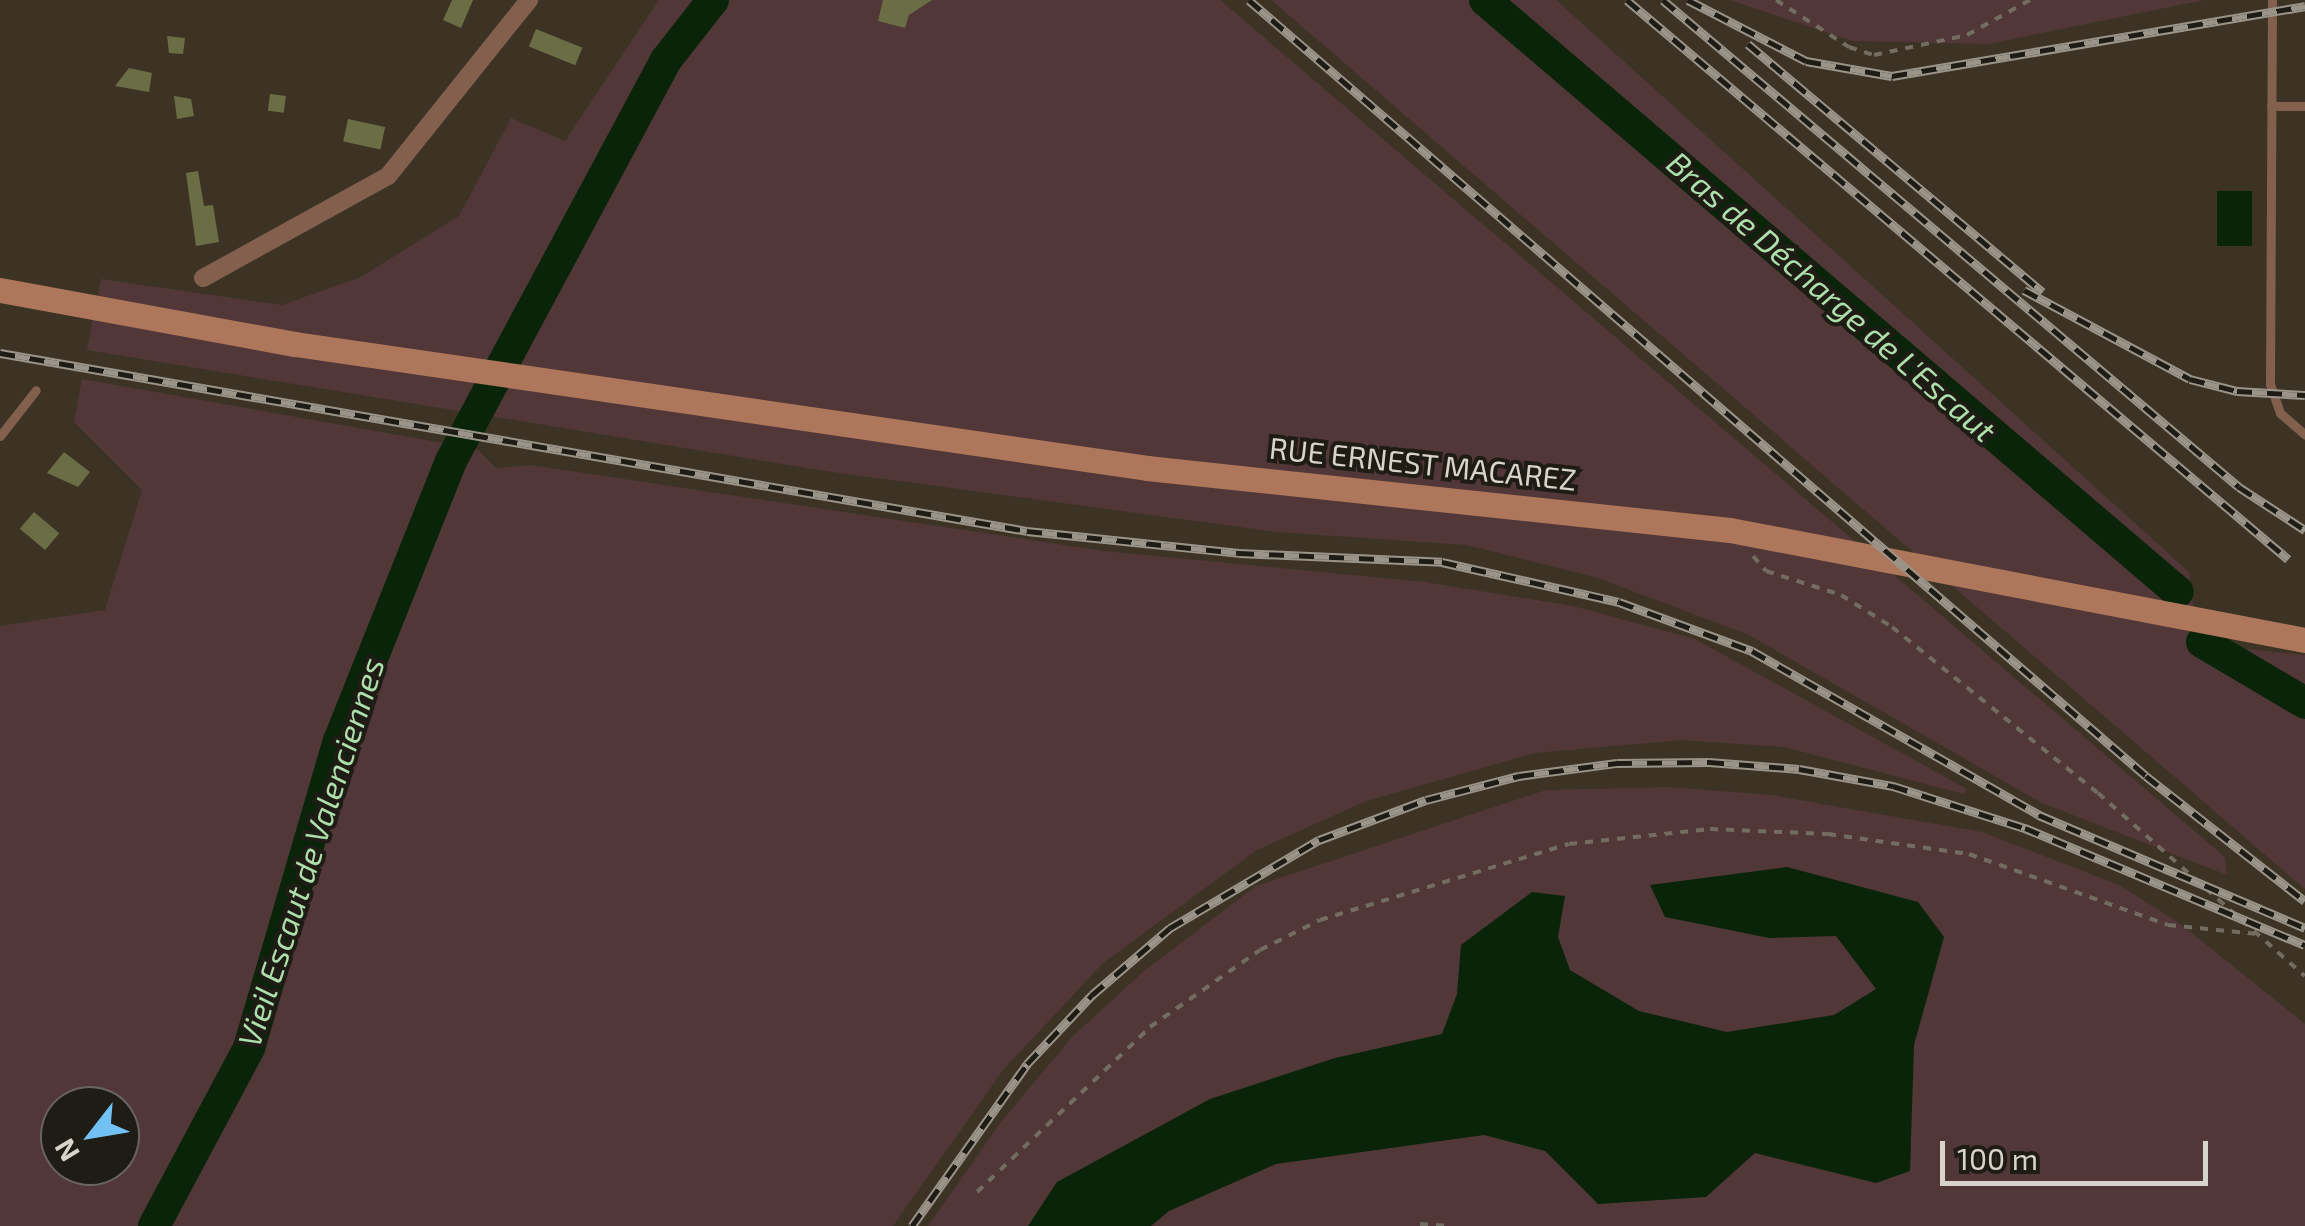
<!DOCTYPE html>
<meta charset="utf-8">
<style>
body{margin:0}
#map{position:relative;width:2305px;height:1226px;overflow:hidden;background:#3c3325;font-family:"Exo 2",sans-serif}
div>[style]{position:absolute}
.green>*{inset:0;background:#523738}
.water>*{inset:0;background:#092409;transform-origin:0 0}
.river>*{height:32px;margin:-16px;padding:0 16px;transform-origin:16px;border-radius:16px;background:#092409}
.building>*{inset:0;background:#6b6e45;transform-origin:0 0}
.path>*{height:4px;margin-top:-2px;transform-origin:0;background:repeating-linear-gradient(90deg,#736c60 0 8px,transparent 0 16px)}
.lane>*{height:9px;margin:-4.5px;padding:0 4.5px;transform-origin:4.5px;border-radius:4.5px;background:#835f4e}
.street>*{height:18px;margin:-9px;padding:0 9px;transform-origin:9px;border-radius:9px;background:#835f4e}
.secondary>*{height:25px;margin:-12.5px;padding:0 12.5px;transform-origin:12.5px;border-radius:12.5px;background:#ae765a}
.rail>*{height:9px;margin-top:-4.5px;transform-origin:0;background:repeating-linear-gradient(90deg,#1f1b15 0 15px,#9a9489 0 30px);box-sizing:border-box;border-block:2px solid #9a9489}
span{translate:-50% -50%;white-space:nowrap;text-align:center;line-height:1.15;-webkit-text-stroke:8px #1f1b15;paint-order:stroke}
.street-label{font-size:30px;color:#d9d4cb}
.water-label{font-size:32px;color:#acdfaa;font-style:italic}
.north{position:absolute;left:40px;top:1086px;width:100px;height:100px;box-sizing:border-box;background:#1f1b15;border:2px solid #69655e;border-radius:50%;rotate:239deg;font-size:28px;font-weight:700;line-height:40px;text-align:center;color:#d9d4cb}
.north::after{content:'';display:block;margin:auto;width:35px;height:45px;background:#72c1f5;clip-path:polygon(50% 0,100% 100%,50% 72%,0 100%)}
.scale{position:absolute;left:1940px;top:1141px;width:268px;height:45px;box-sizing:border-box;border:5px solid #d9d4cb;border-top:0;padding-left:12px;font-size:30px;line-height:35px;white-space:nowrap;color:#d9d4cb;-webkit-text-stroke:8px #1f1b15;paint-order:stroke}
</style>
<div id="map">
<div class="green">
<div style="clip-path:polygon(659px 0,1220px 0,2225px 857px,2227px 875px,2042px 803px,1749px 635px,1595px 577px,1467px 545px,1277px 532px,825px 471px,87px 350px,101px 279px,282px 305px,361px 277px,459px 216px,511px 118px,565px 141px)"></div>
<div style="clip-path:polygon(1271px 0,1556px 0,2189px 572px,2198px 644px,2305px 655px,2305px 889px)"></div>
<div style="clip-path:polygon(1730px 0,2204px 0,1988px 44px,1852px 41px)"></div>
<div style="clip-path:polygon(evenodd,82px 379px,477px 449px,496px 468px,531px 465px,1104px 551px,1425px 582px,1573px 606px,1695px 639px,1967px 789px,1964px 794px,1784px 747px,1682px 740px,1535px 753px,1366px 801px,1257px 850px,1103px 963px,1003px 1070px,893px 1226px,0 1226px,0 626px,105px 610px,142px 490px,74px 422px,82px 379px,60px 1106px,120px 1106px,120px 1166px,60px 1166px,60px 1106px)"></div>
<div style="clip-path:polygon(1668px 787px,1771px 795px,1982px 832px,2119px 885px,2179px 923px,2305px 1024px,2305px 1226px,928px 1226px,1001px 1122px,1072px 1037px,1144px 971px,1256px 886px,1546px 790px)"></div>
</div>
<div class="water">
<div style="left:2252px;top:191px;width:55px;height:35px;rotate:90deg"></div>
<div style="clip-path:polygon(1787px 867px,1918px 902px,1944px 937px,1914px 1045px,1910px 1171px,1876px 1183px,1755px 1153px,1706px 1197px,1598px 1204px,1545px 1151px,1484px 1135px,1276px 1164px,1169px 1211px,1151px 1226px,1028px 1226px,1057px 1182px,1210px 1099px,1335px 1058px,1442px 1034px,1457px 994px,1461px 945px,1532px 892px,1565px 896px,1558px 937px,1570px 970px,1639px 1011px,1727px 1032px,1834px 1015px,1876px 989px,1836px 936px,1769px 938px,1665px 917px,1650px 885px)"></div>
</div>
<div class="river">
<div style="left:1485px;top:0;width:911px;rotate:40.51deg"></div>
<div style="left:2202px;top:642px;width:120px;rotate:30.6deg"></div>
<div style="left:154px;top:1226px;width:202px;rotate:-61.9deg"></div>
<div style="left:249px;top:1048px;width:320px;rotate:-73.7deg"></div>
<div style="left:339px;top:741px;width:302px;rotate:-68.2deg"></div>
<div style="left:451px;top:461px;width:455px;rotate:-61.8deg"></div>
<div style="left:666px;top:60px;width:76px;rotate:-51.9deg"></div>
</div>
<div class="building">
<div style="clip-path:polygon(452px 0,473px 0,461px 28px,443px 20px)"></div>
<div style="clip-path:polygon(883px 0,932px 0,909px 15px,905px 28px,878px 21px)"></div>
<div style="left:536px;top:29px;width:50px;height:19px;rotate:22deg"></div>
<div style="clip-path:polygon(167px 36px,185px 38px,183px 54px,169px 53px)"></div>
<div style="clip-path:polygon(129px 68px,152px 73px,149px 92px,115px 86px)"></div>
<div style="left:270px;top:94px;width:16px;height:17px;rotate:7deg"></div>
<div style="clip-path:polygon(174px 96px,191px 99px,194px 116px,177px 119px)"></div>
<div style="left:348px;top:119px;width:38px;height:23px;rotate:12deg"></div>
<div style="clip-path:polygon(198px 171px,204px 206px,213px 205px,219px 242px,196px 246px,186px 173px)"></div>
<div style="clip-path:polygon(64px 452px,90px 472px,78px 487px,47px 473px)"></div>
<div style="left:34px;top:512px;width:33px;height:22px;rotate:40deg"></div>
</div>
<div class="path">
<div style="left:1776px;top:0;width:87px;rotate:32.8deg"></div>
<div style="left:1849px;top:47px;width:26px;rotate:18deg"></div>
<div style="left:1874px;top:55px;width:95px;rotate:-12.1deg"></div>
<div style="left:1967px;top:35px;width:72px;rotate:-29.1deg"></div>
<div style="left:1753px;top:556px;width:20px;rotate:49deg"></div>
<div style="left:1766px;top:571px;width:79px;rotate:17.7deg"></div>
<div style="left:1841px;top:595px;width:60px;rotate:32.1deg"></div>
<div style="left:1892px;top:627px;width:265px;rotate:38.9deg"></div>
<div style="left:2098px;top:793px;width:276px;rotate:41.5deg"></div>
<div style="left:977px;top:1192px;width:239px;rotate:-43.6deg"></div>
<div style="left:1150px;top:1027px;width:134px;rotate:-35deg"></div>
<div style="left:1260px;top:950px;width:67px;rotate:-26.6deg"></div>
<div style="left:1320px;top:920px;width:260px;rotate:-17deg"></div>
<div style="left:1569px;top:844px;width:142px;rotate:-6.1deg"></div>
<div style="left:1710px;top:829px;width:118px;rotate:2.4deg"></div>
<div style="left:1828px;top:834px;width:142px;rotate:8.1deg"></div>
<div style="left:1969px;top:854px;width:211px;rotate:19.6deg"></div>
<div style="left:2168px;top:925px;width:90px;rotate:5.7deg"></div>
<div style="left:1420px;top:1224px;width:30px;rotate:4deg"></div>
</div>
<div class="lane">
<div style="left:2272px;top:0;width:384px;rotate:90.3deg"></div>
<div style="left:2270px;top:384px;width:31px;rotate:71deg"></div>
<div style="left:2280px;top:413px;width:33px;rotate:41deg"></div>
<div style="left:2271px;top:106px;width:34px"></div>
<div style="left:0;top:436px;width:58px;rotate:-52deg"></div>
</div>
<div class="street">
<div style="left:203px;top:278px;width:211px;rotate:-28.9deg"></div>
<div style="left:388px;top:176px;width:226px;rotate:-51.3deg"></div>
</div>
<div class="secondary">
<div style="left:0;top:290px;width:300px;rotate:10.4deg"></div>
<div style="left:295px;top:344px;width:861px;rotate:8.28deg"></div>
<div style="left:1147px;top:468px;width:586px;rotate:6.07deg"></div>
<div style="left:1730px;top:530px;width:585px;rotate:10.83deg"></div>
</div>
<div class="rail">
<div style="left:1249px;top:0;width:1186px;rotate:40.86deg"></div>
<div style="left:2146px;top:776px;width:202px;rotate:38.2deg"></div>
<div style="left:1627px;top:0;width:866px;rotate:40.22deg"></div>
<div style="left:1663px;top:0;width:754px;rotate:40.21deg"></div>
<div style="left:2239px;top:487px;width:79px;rotate:33.1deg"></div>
<div style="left:1688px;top:0;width:133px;rotate:27.3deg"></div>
<div style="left:1806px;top:61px;width:87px;rotate:9.9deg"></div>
<div style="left:1892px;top:76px;width:419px;rotate:-9.6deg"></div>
<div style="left:1748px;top:44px;width:385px;rotate:40.1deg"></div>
<div style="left:2024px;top:290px;width:188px;rotate:28.2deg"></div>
<div style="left:2190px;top:379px;width:49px;rotate:14.3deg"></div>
<div style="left:2237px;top:391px;width:68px;rotate:3.4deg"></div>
<div style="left:0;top:353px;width:1042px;rotate:9.83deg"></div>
<div style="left:1027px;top:531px;width:213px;rotate:5.9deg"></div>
<div style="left:1239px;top:553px;width:203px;rotate:2.5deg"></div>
<div style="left:1442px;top:562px;width:181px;rotate:12.7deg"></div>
<div style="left:1619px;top:602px;width:142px;rotate:20.2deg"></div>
<div style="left:1752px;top:651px;width:331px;rotate:29.7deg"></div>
<div style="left:2039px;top:815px;width:289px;rotate:23deg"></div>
<div style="left:912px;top:1226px;width:199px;rotate:-54.6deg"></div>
<div style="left:1027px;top:1064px;width:95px;rotate:-46.7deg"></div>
<div style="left:1092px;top:995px;width:103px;rotate:-40.7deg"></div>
<div style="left:1170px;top:928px;width:173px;rotate:-30.6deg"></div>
<div style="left:1319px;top:840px;width:114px;rotate:-20.5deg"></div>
<div style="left:1426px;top:800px;width:96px;rotate:-14.5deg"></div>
<div style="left:1519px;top:776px;width:99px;rotate:-7.6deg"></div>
<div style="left:1617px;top:763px;width:92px;rotate:-0.6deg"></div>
<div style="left:1709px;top:762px;width:90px;rotate:4.4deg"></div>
<div style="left:1799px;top:769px;width:96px;rotate:10.3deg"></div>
<div style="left:1893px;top:786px;width:139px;rotate:17.7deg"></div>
<div style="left:2025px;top:828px;width:303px;rotate:22.7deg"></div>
</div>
<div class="street-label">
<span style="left:1423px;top:463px;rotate:6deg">RUE ERNEST MACAREZ</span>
</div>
<div class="water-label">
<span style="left:1832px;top:296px;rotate:41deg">Bras de Décharge de L'Escaut</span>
<span style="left:310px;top:852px;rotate:-72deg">Vieil Escaut de Valenciennes</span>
</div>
<div class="north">N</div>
<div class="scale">100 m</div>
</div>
